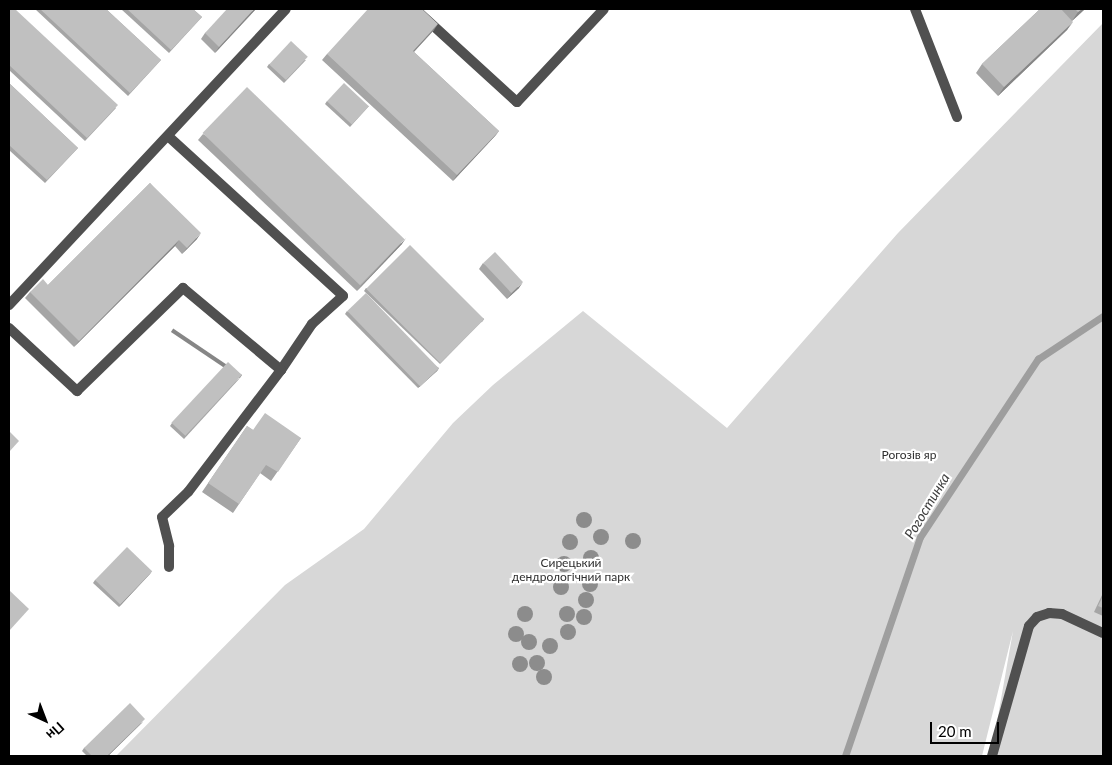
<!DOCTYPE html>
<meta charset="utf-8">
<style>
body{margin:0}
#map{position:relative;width:1112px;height:765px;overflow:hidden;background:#fff;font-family:Lato,sans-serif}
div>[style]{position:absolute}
.green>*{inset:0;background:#d7d7d7}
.stream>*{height:7px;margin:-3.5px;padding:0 3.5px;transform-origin:3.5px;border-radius:3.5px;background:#9e9e9e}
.service>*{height:10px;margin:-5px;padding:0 5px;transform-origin:5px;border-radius:5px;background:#505050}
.trees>*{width:16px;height:16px;margin:-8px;border-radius:50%;background:#8c8c8c}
.wall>*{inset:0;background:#a5a5a5}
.shaded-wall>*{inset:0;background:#868686;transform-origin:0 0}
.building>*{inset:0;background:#c0c0c0;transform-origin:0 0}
span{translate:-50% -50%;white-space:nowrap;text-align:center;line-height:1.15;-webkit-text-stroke:4.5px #fff;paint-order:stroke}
.park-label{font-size:12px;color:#2e2e2e}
.water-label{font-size:14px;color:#3f3f3f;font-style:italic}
.frame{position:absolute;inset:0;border:10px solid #000;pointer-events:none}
.north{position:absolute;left:20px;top:695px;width:50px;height:50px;-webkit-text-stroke:4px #fff;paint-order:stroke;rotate:137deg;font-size:14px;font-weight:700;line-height:20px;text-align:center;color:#000}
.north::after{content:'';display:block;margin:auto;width:18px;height:22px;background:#000;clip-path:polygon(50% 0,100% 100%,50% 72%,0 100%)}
.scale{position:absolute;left:930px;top:722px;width:69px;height:22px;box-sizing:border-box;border:2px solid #000;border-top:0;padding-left:6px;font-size:15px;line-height:18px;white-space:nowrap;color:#000;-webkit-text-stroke:4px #fff;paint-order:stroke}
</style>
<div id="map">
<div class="green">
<div style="clip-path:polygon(1103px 23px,1103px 756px,991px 756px,1013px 631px,982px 756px,116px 756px,285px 585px,364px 529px,453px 423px,493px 385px,583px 311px,727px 428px,898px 233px)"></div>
</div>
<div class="stream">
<div style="left:845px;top:756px;width:231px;rotate:-71.1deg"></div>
<div style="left:920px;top:537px;width:214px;rotate:-56.5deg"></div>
<div style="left:1038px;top:359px;width:78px;rotate:-33.5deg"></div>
</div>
<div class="service">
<div style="left:415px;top:9px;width:138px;rotate:42.4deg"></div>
<div style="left:517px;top:102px;width:127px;rotate:-46.9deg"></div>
<div style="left:915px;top:9px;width:116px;rotate:68.7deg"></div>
<div style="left:168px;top:136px;width:237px;rotate:42.4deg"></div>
<div style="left:343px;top:296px;width:42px;rotate:137.9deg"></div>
<div style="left:312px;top:324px;width:55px;rotate:124deg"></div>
<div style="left:9px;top:305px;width:405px;rotate:-46.9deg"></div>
<div style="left:9px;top:328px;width:93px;rotate:42.8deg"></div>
<div style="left:77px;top:391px;width:148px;rotate:-44.2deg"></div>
<div style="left:183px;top:288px;width:128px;rotate:39.9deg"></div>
<div style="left:281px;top:370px;width:153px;rotate:127.3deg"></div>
<div style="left:188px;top:492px;width:36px;rotate:136deg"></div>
<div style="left:162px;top:517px;width:30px;rotate:76deg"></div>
<div style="left:169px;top:546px;width:21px;rotate:90deg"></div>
<div style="left:992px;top:756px;width:135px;rotate:-74.1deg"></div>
<div style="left:1029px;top:626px;width:12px;rotate:-48deg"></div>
<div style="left:1037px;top:617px;width:13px;rotate:-18deg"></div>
<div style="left:1049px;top:613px;width:13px;rotate:4deg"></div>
<div style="left:1062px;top:614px;width:45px;rotate:24.9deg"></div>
</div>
<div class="trees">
<div style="left:584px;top:520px"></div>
<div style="left:601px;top:537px"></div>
<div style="left:633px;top:541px"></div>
<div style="left:570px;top:542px"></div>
<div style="left:591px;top:558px"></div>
<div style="left:564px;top:564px"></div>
<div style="left:590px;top:584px"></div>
<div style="left:561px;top:587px"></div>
<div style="left:586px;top:600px"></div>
<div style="left:525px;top:614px"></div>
<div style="left:567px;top:614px"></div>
<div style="left:584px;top:617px"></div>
<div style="left:568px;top:632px"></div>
<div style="left:516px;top:634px"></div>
<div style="left:529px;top:642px"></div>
<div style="left:550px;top:646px"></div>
<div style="left:537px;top:663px"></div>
<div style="left:520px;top:664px"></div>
<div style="left:544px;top:677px"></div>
</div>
<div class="wall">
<div style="clip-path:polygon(9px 9px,116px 108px,85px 141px,9px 70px)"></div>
<div style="clip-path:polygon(35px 9px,106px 9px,161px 60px,128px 96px)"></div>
<div style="clip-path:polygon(121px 9px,193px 9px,202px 17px,169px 53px)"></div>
<div style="clip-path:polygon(256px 9px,215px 53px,201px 39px,205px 33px)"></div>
<div style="clip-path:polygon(1040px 9px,1085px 9px,1072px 21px,1067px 30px,998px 96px,976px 73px,982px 64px)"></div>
<div style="clip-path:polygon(434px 30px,414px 52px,499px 131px,495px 136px,453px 181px,322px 60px,327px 54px)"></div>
<div style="clip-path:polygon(306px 60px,284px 83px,267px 67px,269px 64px)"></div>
<div style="clip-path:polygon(9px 83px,78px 148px,45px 183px,9px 150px)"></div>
<div style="clip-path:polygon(327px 101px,369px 106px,350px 127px,325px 104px)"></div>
<div style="clip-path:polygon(203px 134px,402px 244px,357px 291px,198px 140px)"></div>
<div style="clip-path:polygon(150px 183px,197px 239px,182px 254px,175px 246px,74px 347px,25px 298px,30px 292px,48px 285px)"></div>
<div style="clip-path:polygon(483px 263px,519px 288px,507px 299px,479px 269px)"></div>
<div style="clip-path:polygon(366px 288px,484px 319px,440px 364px,364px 291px)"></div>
<div style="clip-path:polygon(347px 311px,439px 368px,437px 371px,418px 388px,345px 314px)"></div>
<div style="clip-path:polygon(240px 378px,184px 439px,170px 426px,172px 423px)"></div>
<div style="clip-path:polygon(247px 426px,253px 430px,301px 438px,271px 481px,260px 473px,233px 513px,202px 492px)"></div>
<div style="clip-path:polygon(152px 571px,119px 607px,93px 583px,95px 580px)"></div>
<div style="clip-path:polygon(1103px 593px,1103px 616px,1094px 612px)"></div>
<div style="clip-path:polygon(143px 722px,108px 756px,87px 756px,82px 751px,84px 748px)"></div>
</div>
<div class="shaded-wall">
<div style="clip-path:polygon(254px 9px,256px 9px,215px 53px,219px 47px)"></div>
<div style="clip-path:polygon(1082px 9px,1085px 9px,1072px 21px,1078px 12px)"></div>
<div style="clip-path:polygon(1073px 22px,1067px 30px,998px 96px,1004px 87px)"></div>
<div style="clip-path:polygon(438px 24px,434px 30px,409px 57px,413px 51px)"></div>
<div style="clip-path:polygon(499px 131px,495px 136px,453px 181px,457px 175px)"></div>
<div style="clip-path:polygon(201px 233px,197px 239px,182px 254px,187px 248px)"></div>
<div style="clip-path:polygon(406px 238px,402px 244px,357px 291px,362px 285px)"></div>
<div style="clip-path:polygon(179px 240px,175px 246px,74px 347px,79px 341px)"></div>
<div style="clip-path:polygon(523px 282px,519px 288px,507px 299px,511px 294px)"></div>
<div style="left:484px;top:319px;width:4px;height:59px;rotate:124deg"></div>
<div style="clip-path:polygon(439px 368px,437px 371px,418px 388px,420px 385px)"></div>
<div style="left:242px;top:375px;width:4px;height:83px;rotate:124deg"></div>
<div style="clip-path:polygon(152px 571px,150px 574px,119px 607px,121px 604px)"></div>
<div style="clip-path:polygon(145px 719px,108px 756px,107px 756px)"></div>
</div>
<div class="building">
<div style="clip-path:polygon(9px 9px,15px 9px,118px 105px,87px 138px,9px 65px)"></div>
<div style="clip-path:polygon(40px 9px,106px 9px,161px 60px,130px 93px)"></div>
<div style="clip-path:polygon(127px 9px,193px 9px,202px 17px,171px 50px)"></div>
<div style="clip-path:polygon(227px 9px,254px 9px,219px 47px,205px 33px)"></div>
<div style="clip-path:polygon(368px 9px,422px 9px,438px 24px,413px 51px,499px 131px,457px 175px,327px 54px)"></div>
<div style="clip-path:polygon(1040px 9px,1061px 9px,1073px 22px,1004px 87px,982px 64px)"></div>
<div style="clip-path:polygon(1075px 9px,1082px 9px,1078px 12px)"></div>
<div style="left:291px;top:41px;width:23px;height:32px;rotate:43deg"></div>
<div style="clip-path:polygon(9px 83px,78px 148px,47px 180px,9px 145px)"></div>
<div style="left:344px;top:83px;width:34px;height:25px;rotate:43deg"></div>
<div style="left:247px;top:87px;width:219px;height:64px;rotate:44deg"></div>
<div style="clip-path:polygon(150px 183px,201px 233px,187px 248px,179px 240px,79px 341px,30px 292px,43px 279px,48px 285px)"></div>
<div style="left:410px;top:245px;width:105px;height:62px;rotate:45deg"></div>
<div style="left:495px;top:252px;width:41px;height:16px;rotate:47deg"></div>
<div style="left:366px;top:293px;width:105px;height:26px;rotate:46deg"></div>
<div style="left:228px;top:362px;width:19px;height:83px;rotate:43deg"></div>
<div style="clip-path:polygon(265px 413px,301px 438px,278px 472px,266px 465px,239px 504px,208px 483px,247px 426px,253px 430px)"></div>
<div style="clip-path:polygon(9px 431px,19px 441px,9px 452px)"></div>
<div style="left:127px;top:547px;width:35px;height:46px;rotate:44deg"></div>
<div style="clip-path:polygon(9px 590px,29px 609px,9px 631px)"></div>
<div style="clip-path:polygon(1103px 596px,1103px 608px,1098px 606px)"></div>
<div style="clip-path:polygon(130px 703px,145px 719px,107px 756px,92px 756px,84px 748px)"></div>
</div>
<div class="park-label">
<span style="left:909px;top:455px">Рогозів яр</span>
<span style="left:571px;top:570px">Сирецький<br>дендрологічний парк</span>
</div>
<div class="water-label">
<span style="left:927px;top:506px;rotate:-59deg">Рогостинка</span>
</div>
<div class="frame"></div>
<div class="north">Пн</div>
<div class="scale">20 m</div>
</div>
